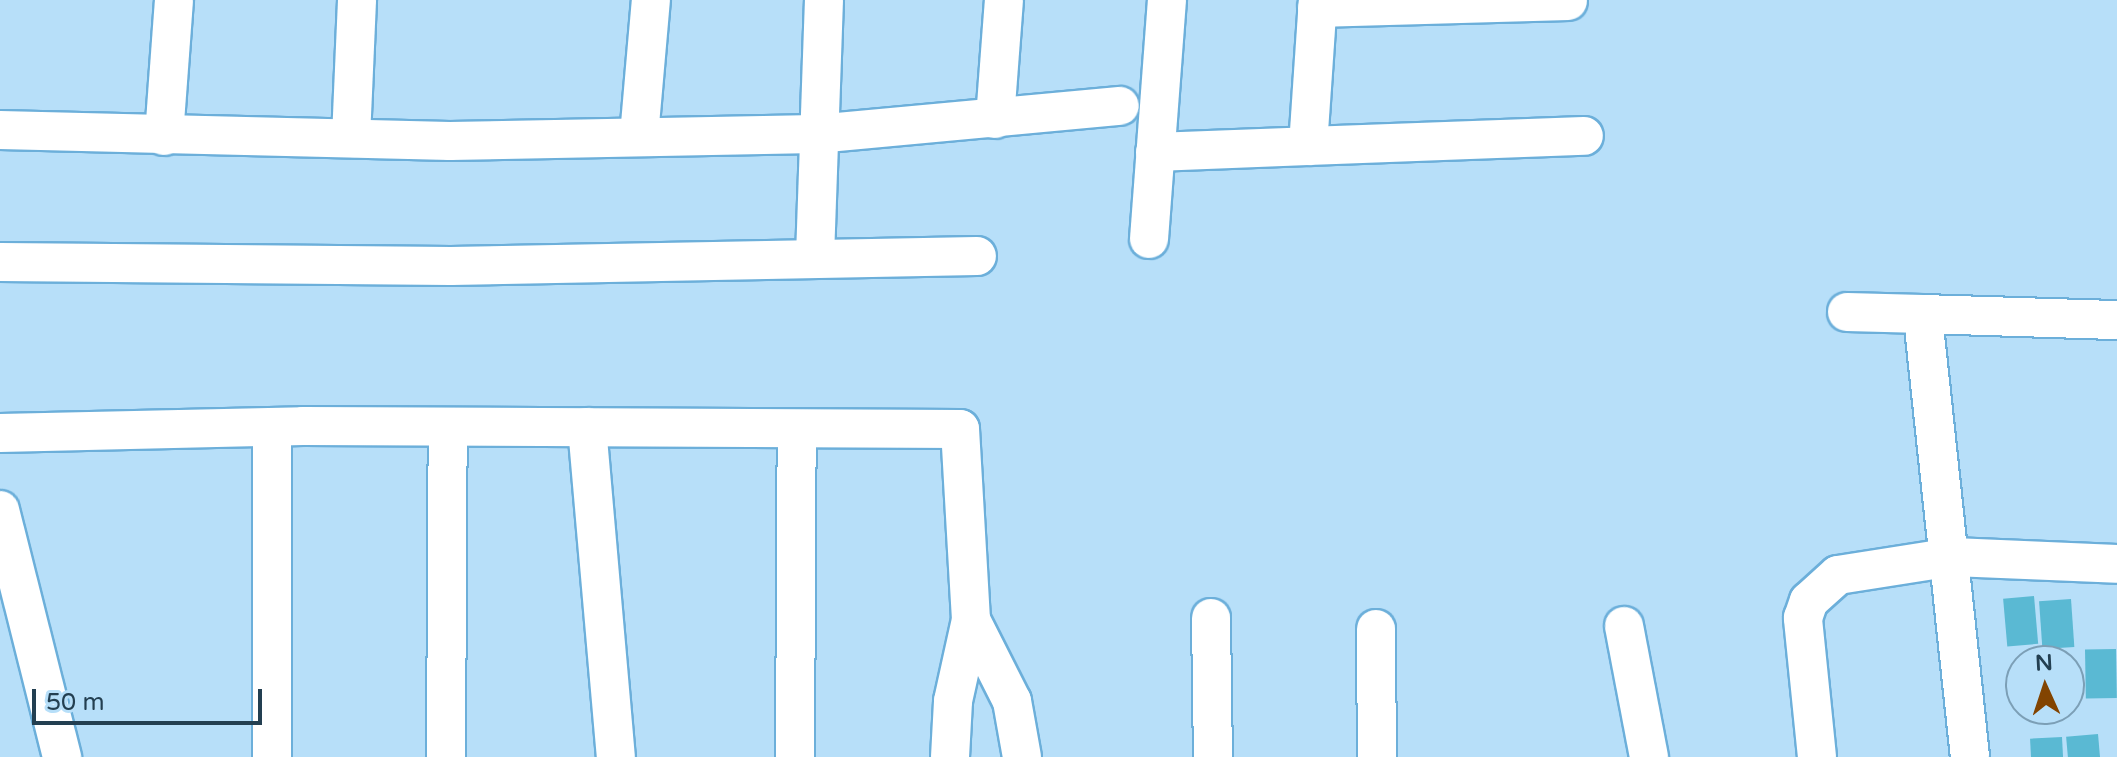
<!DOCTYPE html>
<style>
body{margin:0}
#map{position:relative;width:2117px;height:757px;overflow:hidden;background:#b7dff9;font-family:"Varela Round",sans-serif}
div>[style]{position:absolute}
.building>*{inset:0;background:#5ab9d3;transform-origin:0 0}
.roads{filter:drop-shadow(2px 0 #6cafda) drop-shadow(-2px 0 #6cafda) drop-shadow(0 2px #6cafda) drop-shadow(0 -2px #6cafda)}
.minor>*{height:38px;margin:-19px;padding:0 19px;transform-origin:19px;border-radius:19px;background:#fff}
span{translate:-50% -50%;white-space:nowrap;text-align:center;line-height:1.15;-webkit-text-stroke:6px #b7dff9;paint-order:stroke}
.north{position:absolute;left:2005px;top:645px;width:80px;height:80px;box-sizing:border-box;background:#b7dff9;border:2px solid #7c9fb6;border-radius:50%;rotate:357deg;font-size:22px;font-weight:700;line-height:32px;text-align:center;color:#233f51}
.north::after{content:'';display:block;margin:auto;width:28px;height:36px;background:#824401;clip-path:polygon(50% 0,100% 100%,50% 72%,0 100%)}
.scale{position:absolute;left:32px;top:689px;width:230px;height:36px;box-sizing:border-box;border:4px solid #233f51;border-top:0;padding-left:10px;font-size:24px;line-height:28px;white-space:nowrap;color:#233f51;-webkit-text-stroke:6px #b7dff9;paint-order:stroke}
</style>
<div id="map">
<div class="building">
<div style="left:2034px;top:596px;width:48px;height:31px;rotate:85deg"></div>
<div style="left:2071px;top:599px;width:48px;height:32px;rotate:86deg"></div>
<div style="left:2116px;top:649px;width:49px;height:31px;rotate:89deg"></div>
<div style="left:2098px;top:734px;width:23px;height:32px;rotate:85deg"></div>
<div style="left:2062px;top:737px;width:20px;height:32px;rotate:87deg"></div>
</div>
<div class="roads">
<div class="minor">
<div style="left:1317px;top:8px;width:251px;rotate:-1.6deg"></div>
<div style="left:995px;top:119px;width:119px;rotate:-85.7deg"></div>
<div style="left:0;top:130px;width:450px;rotate:1.4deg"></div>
<div style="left:450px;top:141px;width:366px;rotate:-1.1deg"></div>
<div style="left:816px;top:134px;width:305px;rotate:-5.3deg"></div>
<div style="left:164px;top:136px;width:136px;rotate:-85.8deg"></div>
<div style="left:639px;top:136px;width:137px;rotate:-85deg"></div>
<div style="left:351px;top:138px;width:138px;rotate:-87.5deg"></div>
<div style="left:1308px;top:146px;width:276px;rotate:-2.1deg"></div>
<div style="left:1155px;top:152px;width:153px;rotate:-2.2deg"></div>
<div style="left:1308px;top:146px;width:146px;rotate:-86.1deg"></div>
<div style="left:1149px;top:239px;width:240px;rotate:-85.7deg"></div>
<div style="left:815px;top:257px;width:257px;rotate:-88deg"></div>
<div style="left:0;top:262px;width:451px;rotate:0.5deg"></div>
<div style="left:451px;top:266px;width:526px;rotate:-1.09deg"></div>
<div style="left:1847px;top:312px;width:76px;rotate:1.5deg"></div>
<div style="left:272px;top:427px;width:330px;rotate:90deg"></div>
<div style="left:587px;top:427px;width:331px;rotate:85deg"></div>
<div style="left:0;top:433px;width:303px;rotate:-1.3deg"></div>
<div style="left:303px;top:426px;width:657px;rotate:0.26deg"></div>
<div style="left:960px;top:429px;width:191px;rotate:86.7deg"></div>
<div style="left:971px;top:620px;width:91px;rotate:63.2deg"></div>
<div style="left:1012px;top:701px;width:57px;rotate:79.9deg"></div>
<div style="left:0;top:510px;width:255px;rotate:75.9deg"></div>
<div style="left:1211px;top:618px;width:139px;rotate:89.2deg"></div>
<div style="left:1624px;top:626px;width:133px;rotate:79.2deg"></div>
<div style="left:1376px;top:629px;width:128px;rotate:89.6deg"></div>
<div style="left:446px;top:757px;width:329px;rotate:-89.7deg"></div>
<div style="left:795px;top:757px;width:328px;rotate:-89.7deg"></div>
<div style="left:950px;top:757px;width:56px;rotate:-86.9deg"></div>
<div style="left:953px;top:701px;width:83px;rotate:-77.5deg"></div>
<div style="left:1817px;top:757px;width:140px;rotate:-95.8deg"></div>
<div style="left:1803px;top:618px;width:18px;rotate:-71deg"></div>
<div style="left:1809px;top:601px;width:39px;rotate:-42deg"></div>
<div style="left:1838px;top:575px;width:116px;rotate:-8.9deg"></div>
<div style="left:1953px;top:557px;width:164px;rotate:2.4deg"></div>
<div style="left:1970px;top:757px;width:445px;rotate:-96.1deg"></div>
<div style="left:1923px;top:314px;width:194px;rotate:1.8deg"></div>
</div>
</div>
<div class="north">N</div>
<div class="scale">50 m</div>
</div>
